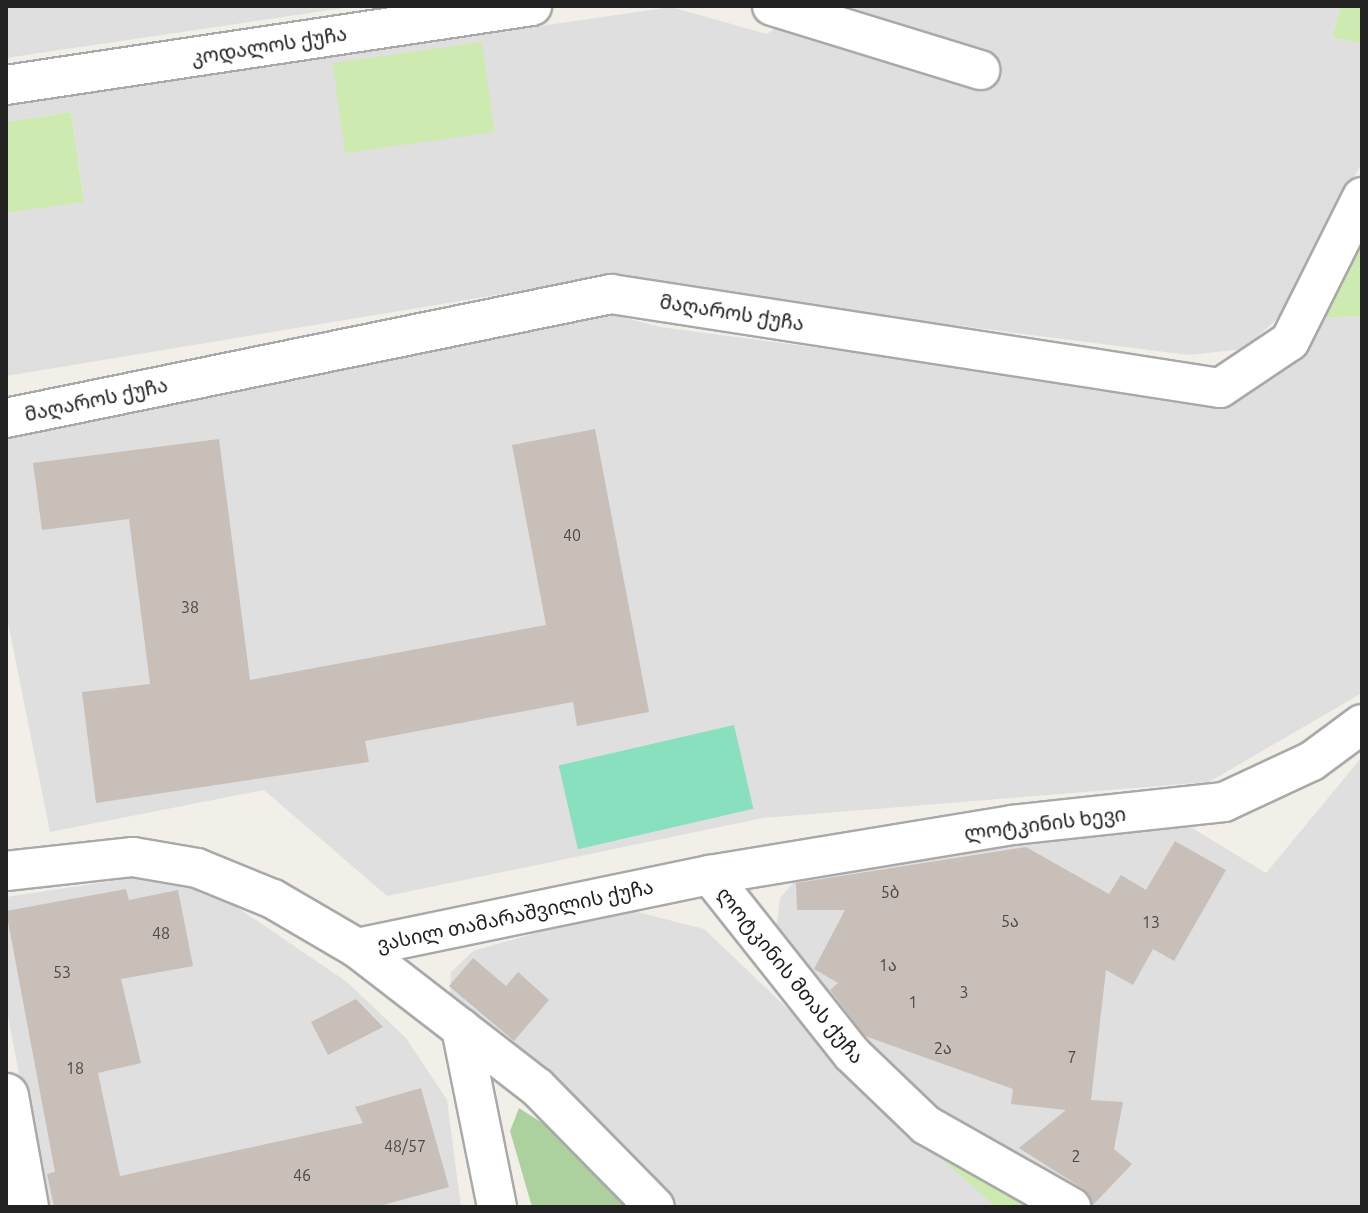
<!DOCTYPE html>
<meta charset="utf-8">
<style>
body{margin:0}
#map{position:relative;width:1368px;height:1213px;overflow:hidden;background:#f2efe9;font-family:Ubuntu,"Noto Sans Georgian",sans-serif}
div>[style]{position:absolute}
.residential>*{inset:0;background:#e0dfdf}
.grass>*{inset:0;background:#cdebb0;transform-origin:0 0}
.forest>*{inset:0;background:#add19e}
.pitch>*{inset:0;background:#88e0be;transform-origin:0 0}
.building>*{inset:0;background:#c7bfb8}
.roads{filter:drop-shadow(2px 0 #a9a9a9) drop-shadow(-2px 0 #a9a9a9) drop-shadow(0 2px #a9a9a9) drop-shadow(0 -2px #a9a9a9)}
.minor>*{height:38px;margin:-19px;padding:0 19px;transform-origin:19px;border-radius:19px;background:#fff}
.tertiary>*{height:44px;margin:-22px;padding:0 22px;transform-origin:22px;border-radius:22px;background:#fff}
span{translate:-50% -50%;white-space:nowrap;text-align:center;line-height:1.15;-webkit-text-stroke:6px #fff;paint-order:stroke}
.number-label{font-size:16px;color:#4b4948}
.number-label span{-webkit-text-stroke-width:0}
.street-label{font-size:20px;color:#222}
.frame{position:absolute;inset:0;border:8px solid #222;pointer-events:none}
</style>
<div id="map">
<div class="residential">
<div style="clip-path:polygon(6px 6px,357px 6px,6px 58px)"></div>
<div style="clip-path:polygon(808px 6px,1341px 6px,1332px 37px,1362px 44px,1362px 163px,1277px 319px,1244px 349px,1189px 355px,593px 279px,6px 376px,6px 213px,84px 201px,71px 112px,6px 122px,6px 104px,671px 7px,767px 34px)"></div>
<div style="clip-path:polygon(606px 313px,660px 327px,1225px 402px,1318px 318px,1362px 316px,1362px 693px,1209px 782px,763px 818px,387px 896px,264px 790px,50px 832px,6px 613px,6px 432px)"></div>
<div style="clip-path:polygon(1362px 757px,1362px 1207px,1091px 1207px,935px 1116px,817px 1000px,776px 933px,780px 898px,800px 875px,971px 845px,1184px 823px,1266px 873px)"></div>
<div style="clip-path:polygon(145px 876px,195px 885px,238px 908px,347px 982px,406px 1038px,447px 1100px,461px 1207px,44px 1207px,6px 1005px,6px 897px)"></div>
<div style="clip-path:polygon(622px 908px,704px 929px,996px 1207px,672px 1207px,450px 995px,451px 972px,473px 951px)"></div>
</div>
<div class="grass">
<div style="clip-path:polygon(1341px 6px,1362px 6px,1362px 44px,1332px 37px)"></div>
<div style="left:482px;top:42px;width:91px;height:151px;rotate:82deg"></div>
<div style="clip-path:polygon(71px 112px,84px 202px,6px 213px,6px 122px)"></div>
<div style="clip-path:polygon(1362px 229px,1362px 316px,1318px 318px)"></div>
<div style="clip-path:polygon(894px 1117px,1049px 1207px,996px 1207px)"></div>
</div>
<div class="forest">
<div style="clip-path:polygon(519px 1108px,547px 1126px,629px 1207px,532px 1207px,510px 1131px)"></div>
</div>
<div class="pitch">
<div style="left:734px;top:725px;width:86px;height:180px;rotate:77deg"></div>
</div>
<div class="building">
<div style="clip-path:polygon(595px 429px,649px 712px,577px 726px,573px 702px,365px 741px,369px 762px,96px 803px,82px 692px,150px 684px,129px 519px,42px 530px,33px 463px,219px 439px,250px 680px,546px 625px,512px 445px)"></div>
<div style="clip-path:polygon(1175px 841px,1226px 870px,1174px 961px,1153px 949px,1133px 985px,1106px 970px,1091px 1100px,1123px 1102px,1114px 1149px,1132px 1164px,1093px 1205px,1082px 1188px,1019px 1148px,1066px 1110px,1011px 1104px,1013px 1089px,865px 1036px,830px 990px,838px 983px,814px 969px,845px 910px,797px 910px,796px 883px,1026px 847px,1109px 894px,1121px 875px,1146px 890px)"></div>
<div style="clip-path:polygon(126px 889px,129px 900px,178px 890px,193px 966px,121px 979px,141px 1063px,98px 1073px,120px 1176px,363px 1123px,355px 1107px,421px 1088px,449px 1187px,376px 1207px,54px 1207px,47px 1174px,55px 1172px,6px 911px)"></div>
<div style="clip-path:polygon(473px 958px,506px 986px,518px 972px,549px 1000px,514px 1041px,449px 986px)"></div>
<div style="clip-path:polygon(356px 999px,383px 1027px,328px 1055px,311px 1022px)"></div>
</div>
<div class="roads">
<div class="minor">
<div style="left:772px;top:6px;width:218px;rotate:17.1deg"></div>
<div style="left:6px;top:85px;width:532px;rotate:-8.54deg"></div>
<div style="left:6px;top:418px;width:618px;rotate:-11.58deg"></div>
<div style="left:611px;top:294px;width:616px;rotate:8.77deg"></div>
<div style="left:1220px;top:388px;width:84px;rotate:-33.9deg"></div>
<div style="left:1290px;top:341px;width:161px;rotate:-63.4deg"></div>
<div style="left:6px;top:871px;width:128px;rotate:-6.3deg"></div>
<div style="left:133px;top:857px;width:65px;rotate:9.8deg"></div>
<div style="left:197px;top:868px;width:82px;rotate:22.2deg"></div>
<div style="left:273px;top:899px;width:97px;rotate:30.3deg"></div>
<div style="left:357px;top:948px;width:227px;rotate:37.7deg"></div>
<div style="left:537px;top:1087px;width:168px;rotate:45.5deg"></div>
<div style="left:710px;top:875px;width:228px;rotate:51.6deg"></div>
<div style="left:852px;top:1054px;width:103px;rotate:43.8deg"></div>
<div style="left:926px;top:1125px;width:167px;rotate:29.5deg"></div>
<div style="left:357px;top:948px;width:360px;rotate:-11.7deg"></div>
<div style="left:710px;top:875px;width:306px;rotate:-9.4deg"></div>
<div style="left:1012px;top:825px;width:213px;rotate:-6.2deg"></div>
<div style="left:1224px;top:802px;width:97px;rotate:-25deg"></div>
<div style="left:1312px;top:761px;width:62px;rotate:-36.5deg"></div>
<div style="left:461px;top:1028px;width:183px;rotate:78.6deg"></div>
</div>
<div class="tertiary">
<div style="left:6px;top:1096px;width:113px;rotate:79.8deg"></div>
</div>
</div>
<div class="number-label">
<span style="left:572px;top:535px">40</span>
<span style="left:190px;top:607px">38</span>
<span style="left:890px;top:892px">5ბ</span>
<span style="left:1010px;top:921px">5ა</span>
<span style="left:1151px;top:922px">13</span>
<span style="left:161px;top:933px">48</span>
<span style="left:888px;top:965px">1ა</span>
<span style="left:62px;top:972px">53</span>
<span style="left:964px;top:992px">3</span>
<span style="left:913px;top:1002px">1</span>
<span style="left:943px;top:1048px">2ა</span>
<span style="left:1072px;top:1057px">7</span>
<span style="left:75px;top:1068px">18</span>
<span style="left:405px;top:1146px">48/57</span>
<span style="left:1076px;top:1156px">2</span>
<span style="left:302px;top:1175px">46</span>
</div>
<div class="street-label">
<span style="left:269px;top:45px;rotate:-9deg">კოდალოს ქუჩა</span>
<span style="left:732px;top:312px;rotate:9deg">მაღაროს ქუჩა</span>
<span style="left:96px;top:399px;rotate:-12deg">მაღაროს ქუჩა</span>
<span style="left:1045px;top:823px;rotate:-7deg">ლოტკინის ხევი</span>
<span style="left:515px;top:915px;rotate:-12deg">ვასილ თამარაშვილის ქუჩა</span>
<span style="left:791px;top:975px;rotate:51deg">ლოტკინის მთას ქუჩა</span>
</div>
<div class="frame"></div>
</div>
